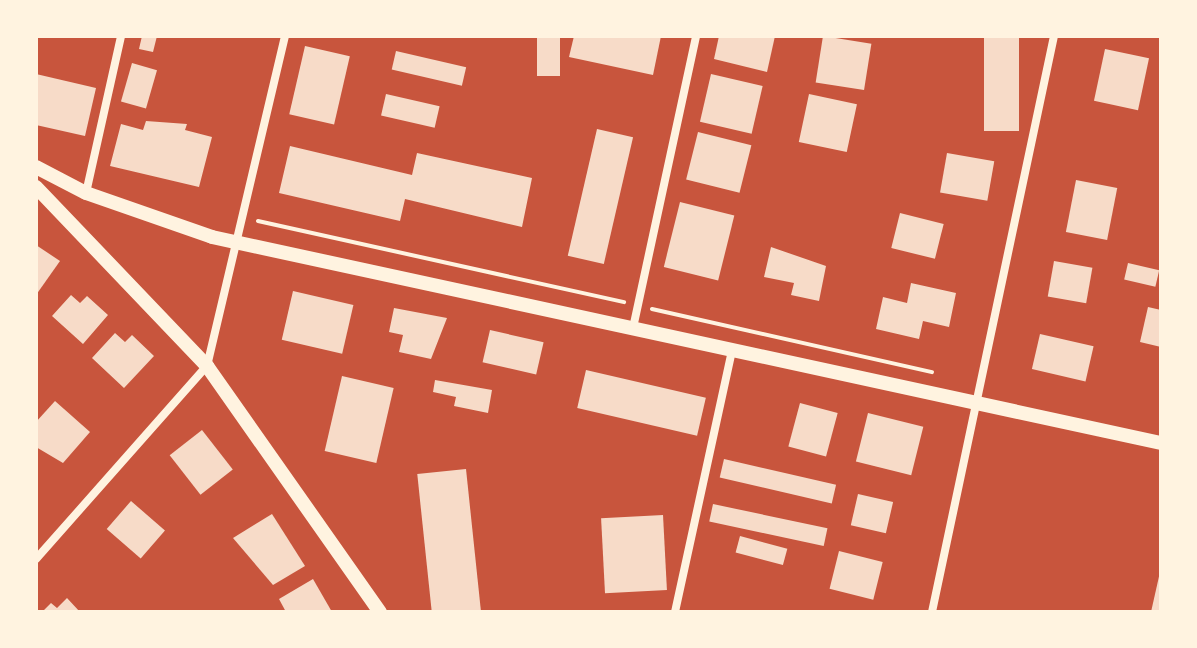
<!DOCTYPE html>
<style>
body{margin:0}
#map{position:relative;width:1197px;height:648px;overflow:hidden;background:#c8553d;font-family:"IBM Plex Sans",sans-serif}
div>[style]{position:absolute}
.building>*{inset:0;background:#f7dbc8;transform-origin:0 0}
.path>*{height:4px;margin:-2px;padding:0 2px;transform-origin:2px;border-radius:2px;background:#fff3e0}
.minor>*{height:8px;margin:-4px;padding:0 4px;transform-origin:4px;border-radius:4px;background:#fff3e0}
.tertiary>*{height:14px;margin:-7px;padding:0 7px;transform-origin:7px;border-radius:7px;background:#fff3e0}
span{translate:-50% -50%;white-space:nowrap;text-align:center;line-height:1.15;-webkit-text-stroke:8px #fff3e0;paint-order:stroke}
.frame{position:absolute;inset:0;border:38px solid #fff3e0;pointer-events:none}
</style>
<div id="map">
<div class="building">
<div style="clip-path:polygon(142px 36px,157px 36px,153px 52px,139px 49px)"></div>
<div style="left:537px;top:36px;width:23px;height:40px"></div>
<div style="clip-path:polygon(574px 36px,661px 36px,653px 75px,569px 57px)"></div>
<div style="clip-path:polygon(719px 36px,775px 36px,767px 72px,714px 59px)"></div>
<div style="left:823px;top:36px;width:49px;height:47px;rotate:9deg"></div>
<div style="left:984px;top:36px;width:35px;height:95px"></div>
<div style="left:305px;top:46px;width:46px;height:70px;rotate:13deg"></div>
<div style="left:1105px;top:49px;width:45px;height:53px;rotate:12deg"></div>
<div style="left:396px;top:51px;width:72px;height:19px;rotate:13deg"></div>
<div style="left:132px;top:63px;width:26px;height:40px;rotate:16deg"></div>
<div style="clip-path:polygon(36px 74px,96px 88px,85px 136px,36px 125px)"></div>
<div style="left:711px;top:74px;width:53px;height:49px;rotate:13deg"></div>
<div style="left:386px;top:94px;width:55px;height:22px;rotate:13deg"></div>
<div style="left:809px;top:94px;width:49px;height:49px;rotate:12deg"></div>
<div style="clip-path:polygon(146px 121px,187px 124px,185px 130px,212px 137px,199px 187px,110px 166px,121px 124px,143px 130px)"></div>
<div style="left:597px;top:129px;width:37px;height:130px;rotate:13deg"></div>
<div style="left:698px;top:132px;width:55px;height:49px;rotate:14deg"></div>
<div style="clip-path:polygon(290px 146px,412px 175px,417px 153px,532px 178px,522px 227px,405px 199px,400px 221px,279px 193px)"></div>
<div style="left:947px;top:153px;width:48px;height:40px;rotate:10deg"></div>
<div style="left:1076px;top:180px;width:42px;height:53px;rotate:11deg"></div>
<div style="left:680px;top:202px;width:56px;height:67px;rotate:14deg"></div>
<div style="left:900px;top:213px;width:45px;height:36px;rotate:14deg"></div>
<div style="clip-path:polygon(36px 245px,60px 261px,36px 295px)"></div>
<div style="clip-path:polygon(771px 247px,826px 266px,819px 301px,791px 295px,794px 283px,764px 277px)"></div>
<div style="left:1054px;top:261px;width:39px;height:36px;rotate:10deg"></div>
<div style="left:1128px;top:263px;width:32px;height:17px;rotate:13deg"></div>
<div style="clip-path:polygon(911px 283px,956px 293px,949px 327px,923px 321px,919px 339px,876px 329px,883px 297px,907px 303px)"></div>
<div style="left:293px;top:291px;width:62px;height:50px;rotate:13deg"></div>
<div style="clip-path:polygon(71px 295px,80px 303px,87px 296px,108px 315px,83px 344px,52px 316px)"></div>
<div style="clip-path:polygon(1148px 307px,1161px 310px,1161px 347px,1140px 342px)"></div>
<div style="clip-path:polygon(394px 308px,447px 318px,431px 359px,399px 352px,403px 335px,389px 332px)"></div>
<div style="left:490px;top:330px;width:55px;height:33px;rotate:13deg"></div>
<div style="clip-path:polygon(115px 333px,125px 342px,132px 335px,154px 356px,124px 388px,92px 358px)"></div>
<div style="left:1040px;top:334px;width:55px;height:36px;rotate:13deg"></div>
<div style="left:586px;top:370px;width:123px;height:39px;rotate:13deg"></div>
<div style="left:342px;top:376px;width:53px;height:77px;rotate:13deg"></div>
<div style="clip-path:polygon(435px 380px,492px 390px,488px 413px,454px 406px,456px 397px,433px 392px)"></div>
<div style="clip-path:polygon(55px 401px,90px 432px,63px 463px,36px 447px,36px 422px)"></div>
<div style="left:800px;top:403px;width:39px;height:45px;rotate:15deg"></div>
<div style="left:868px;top:413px;width:57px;height:50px;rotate:14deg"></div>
<div style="left:202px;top:430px;width:50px;height:41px;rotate:52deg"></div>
<div style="left:724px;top:459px;width:115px;height:19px;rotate:13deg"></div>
<div style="left:466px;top:469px;width:142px;height:49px;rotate:84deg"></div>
<div style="left:858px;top:494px;width:36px;height:32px;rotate:13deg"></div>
<div style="left:131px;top:501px;width:45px;height:37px;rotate:41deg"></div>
<div style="left:713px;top:504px;width:117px;height:18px;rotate:12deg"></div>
<div style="clip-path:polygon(272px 514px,305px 566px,273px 585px,233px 538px)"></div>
<div style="left:663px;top:515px;width:75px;height:62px;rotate:87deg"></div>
<div style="left:740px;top:536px;width:49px;height:17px;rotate:15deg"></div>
<div style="left:839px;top:551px;width:45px;height:39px;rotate:14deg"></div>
<div style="clip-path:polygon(1160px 572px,1161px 612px,1151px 612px)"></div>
<div style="clip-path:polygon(313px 579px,332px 612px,286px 612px,279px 599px)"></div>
<div style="clip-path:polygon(67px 598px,80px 612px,42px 612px,51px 603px,57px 608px)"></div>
</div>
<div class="path">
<div style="left:258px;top:221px;width:375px;rotate:12.5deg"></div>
<div style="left:652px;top:309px;width:287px;rotate:12.7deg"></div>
</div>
<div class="minor">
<div style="left:86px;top:193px;width:161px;rotate:-77.4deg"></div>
<div style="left:633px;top:328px;width:299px;rotate:-77.8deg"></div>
<div style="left:36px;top:559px;width:258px;rotate:-48.5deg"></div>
<div style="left:207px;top:366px;width:339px;rotate:-76.7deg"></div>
<div style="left:675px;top:612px;width:268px;rotate:-77.7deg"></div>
<div style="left:932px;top:612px;width:589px;rotate:-78.04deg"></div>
</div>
<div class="tertiary">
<div style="left:36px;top:167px;width:56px;rotate:27.5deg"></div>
<div style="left:86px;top:193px;width:133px;rotate:19.2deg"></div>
<div style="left:212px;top:237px;width:971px;rotate:12.25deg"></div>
<div style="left:36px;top:187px;width:248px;rotate:46.3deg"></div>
<div style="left:207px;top:366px;width:301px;rotate:54.9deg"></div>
</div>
<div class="frame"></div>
</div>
